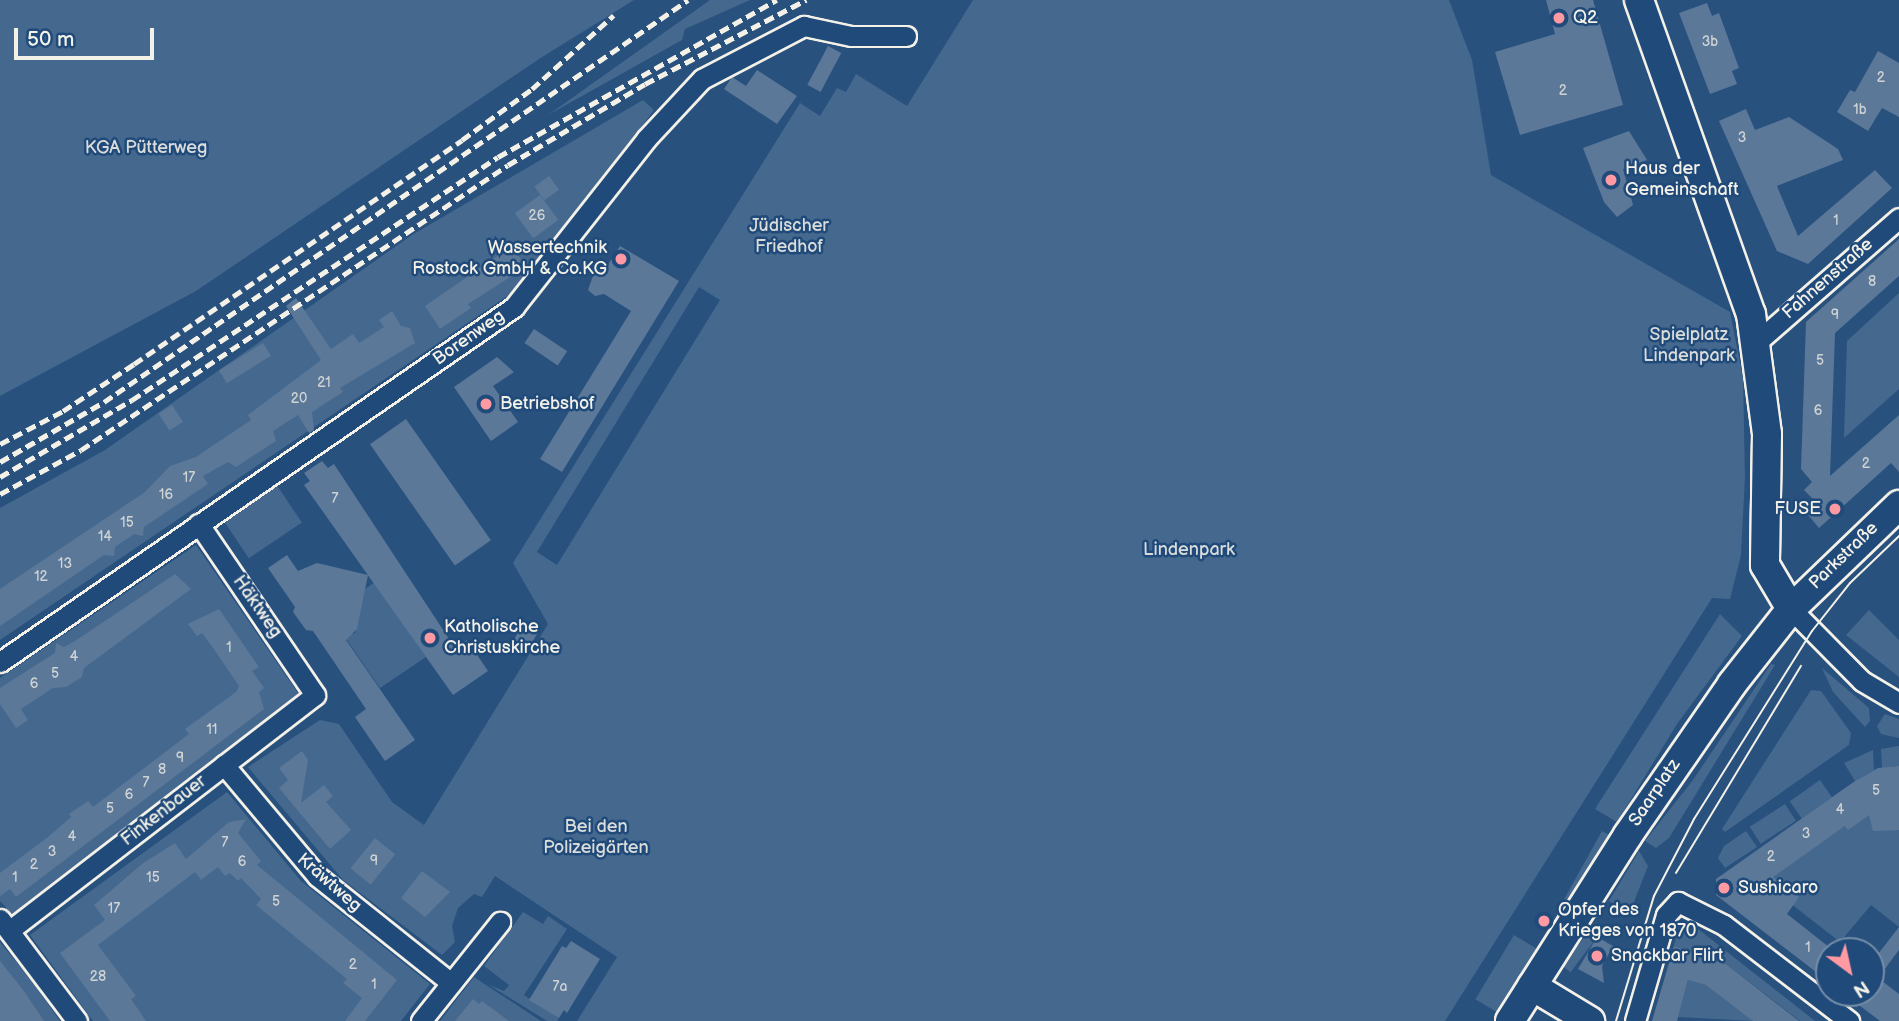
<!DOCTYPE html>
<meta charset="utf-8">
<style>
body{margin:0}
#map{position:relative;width:1899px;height:1021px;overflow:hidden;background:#28517e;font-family:"Balsamiq Sans",sans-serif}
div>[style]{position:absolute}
.green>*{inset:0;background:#45688e;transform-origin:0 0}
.building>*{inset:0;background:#5b7899;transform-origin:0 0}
.roads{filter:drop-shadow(2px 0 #f4f1e8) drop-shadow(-2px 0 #f4f1e8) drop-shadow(0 2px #f4f1e8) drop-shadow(0 -2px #f4f1e8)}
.street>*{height:19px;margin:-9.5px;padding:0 9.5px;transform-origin:9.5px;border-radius:9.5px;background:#1f4a7a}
.secondary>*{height:28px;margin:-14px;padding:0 14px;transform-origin:14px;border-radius:14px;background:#1f4a7a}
.tram>*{height:2px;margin:-1px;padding:0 1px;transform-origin:1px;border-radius:1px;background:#f4f1e8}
.rail>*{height:5px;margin-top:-2.5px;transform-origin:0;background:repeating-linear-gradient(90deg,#f4f1e8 0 10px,transparent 0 15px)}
.dots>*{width:19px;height:19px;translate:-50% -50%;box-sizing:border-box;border:4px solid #1f4a7a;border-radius:50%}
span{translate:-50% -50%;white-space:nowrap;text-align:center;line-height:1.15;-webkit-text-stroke:5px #1f4a7a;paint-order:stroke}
.number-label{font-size:14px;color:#ced3d4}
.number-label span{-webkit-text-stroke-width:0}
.poi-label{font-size:18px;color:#f4f1e8}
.left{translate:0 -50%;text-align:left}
.right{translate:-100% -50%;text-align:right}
.park-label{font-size:18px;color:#dadcda}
.street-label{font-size:18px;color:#f4f1e8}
.north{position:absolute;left:1815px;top:937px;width:70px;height:70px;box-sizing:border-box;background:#1f4a7a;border:2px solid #748da6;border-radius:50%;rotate:147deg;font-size:19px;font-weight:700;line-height:28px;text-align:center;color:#f4f1e8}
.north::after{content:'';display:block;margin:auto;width:24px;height:32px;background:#ff9aa2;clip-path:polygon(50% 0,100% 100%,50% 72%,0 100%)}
.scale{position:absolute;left:14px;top:28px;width:140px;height:32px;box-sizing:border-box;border:4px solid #f4f1e8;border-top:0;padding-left:9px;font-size:21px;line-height:24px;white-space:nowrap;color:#f4f1e8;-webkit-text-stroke:5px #1f4a7a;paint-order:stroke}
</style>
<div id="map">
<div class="green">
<div style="clip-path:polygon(0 0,634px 0,539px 59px,196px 291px,0 396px)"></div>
<div style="clip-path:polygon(710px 0,750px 0,685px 29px,682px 40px,548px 115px)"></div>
<div style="clip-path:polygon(evenodd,973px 0,1449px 0,1472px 60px,1491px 175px,1730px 312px,1743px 378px,1745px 477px,1741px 555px,1730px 599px,1712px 598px,1445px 1021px,577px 1021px,617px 957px,495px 876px,482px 897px,474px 894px,458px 908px,452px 926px,455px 942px,442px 955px,343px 880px,248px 767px,320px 720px,339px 724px,392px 802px,424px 825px,548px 624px,513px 563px,800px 103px,820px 116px,837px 88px,846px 92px,856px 74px,907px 106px,973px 0,699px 287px,720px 300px,557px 565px,537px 552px,699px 287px)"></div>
<div style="clip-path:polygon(643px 100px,654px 110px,522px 286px,0 640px,0 508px,105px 450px,412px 235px)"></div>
<div style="clip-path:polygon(1899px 293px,1899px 389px,1844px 438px,1847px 341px)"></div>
<div style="left:274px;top:481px;width:50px;height:64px;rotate:56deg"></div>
<div style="clip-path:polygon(196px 545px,300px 696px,16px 918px,0 901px,0 678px)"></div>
<div style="clip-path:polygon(375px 582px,426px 657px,380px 688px,344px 636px,355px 633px,365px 589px)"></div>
<div style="clip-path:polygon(1869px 610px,1899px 640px,1899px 677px,1846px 635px)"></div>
<div style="clip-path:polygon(1720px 614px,1742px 636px,1677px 724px,1617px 822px,1595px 809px)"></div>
<div style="clip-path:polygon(1771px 664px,1775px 665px,1669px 838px,1656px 848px,1645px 841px,1693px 780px)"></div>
<div style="clip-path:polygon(1822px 668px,1869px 708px,1870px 721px,1865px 727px,1833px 692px)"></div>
<div style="clip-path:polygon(1811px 690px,1821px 691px,1851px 733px,1849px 745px,1725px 832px,1722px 829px)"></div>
<div style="clip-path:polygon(1885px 714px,1899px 719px,1899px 738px,1881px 734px,1877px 726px)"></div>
<div style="clip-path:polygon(1899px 746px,1899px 766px,1882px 768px,1881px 749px)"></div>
<div style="clip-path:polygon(1873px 750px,1874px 770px,1855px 781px,1844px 763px)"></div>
<div style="left:1820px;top:780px;width:21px;height:37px;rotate:55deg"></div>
<div style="clip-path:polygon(227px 792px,301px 881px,430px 984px,401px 1021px,93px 1021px,30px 935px)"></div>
<div style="left:1785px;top:804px;width:20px;height:42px;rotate:57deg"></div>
<div style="clip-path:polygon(1867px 811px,1899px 830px,1899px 927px,1871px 905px,1840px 942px,1763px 882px)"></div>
<div style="left:1602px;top:831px;width:10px;height:85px;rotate:29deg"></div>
<div style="clip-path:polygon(1746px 831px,1757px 847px,1725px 868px,1718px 858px,1724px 846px)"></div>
<div style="clip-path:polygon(1639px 851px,1648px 866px,1632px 907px,1625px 910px,1609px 901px)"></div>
<div style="clip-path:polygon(523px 912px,543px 924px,548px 916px,567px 929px,524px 995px,559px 1018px,557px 1021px,547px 1021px,489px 985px,504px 991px,509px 985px,484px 966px)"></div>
<div style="clip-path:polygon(1688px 921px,1815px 1021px,1800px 1021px,1726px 964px,1674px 946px,1679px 924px)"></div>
<div style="left:1589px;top:931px;width:10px;height:44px;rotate:37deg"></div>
<div style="left:1514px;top:935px;width:27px;height:75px;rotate:31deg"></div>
<div style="clip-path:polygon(0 942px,31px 980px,60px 1021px,0 1021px)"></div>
<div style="clip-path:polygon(474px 977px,541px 1021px,440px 1021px)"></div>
<div style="clip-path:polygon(1688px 980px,1719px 988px,1753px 1021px,1678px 1017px)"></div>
</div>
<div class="building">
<div style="clip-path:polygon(1546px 0,1593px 0,1623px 105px,1520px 135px,1495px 52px,1555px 34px)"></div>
<div style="clip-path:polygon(1707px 3px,1712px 16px,1719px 13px,1739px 68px,1732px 71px,1737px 84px,1710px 94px,1679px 13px)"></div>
<div style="left:828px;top:46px;width:15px;height:44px;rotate:28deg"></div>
<div style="clip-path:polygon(1878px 51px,1899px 63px,1899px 117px,1882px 108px,1868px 131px,1837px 112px,1850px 90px,1855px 92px)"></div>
<div style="clip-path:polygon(757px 70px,797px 96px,777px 124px,724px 89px,732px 77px,746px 86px)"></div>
<div style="clip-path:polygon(1746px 109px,1755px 130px,1789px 117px,1838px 149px,1843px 160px,1777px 186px,1798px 236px,1875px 170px,1892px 188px,1808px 264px,1777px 251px,1719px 121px)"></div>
<div style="clip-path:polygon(1629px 131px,1647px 160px,1623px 169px,1633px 205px,1617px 217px,1604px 202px,1583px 148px)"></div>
<div style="left:549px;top:176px;width:17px;height:18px;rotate:54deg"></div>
<div style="left:540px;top:195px;width:31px;height:31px;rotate:54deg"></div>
<div style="clip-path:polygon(1899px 239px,1899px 276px,1835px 333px,1830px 476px,1899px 415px,1899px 472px,1891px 463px,1819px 528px,1804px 510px,1814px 500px,1804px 490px,1812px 482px,1801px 469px,1806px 322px)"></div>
<div style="clip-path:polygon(512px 246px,526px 267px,468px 304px,471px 308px,440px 329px,425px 306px)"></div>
<div style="clip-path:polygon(620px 246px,679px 281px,562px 472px,540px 459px,631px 311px,604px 294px,595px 296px,588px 290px,594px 273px,600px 277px)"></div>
<div style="clip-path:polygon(296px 298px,331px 349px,353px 334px,359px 343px,384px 327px,379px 320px,392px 311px,401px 326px,410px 328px,415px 343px,340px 388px,343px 392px,312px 412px,314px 430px,309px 433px,298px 415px,273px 431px,276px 441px,236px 467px,228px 462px,203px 476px,208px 484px,144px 527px,143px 536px,134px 534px,115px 547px,114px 556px,104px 555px,0 626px,0 589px,145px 492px,170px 466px,196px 457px,251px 420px,248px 415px,321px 360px,286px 306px)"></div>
<div style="left:534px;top:329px;width:40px;height:17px;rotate:34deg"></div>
<div style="left:263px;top:343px;width:15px;height:52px;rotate:58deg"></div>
<div style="clip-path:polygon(497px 357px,514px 372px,493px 386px,518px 422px,491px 441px,454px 387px)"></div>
<div style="left:172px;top:405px;width:20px;height:16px;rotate:57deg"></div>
<div style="left:406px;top:419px;width:148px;height:44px;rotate:55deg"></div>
<div style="clip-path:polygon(322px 461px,328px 468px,334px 464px,455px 648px,467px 640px,488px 671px,453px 695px,304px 485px,310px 481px,304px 473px)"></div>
<div style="clip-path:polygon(287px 555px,298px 571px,317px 563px,368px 575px,357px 629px,346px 640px,415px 740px,385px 761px,355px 717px,366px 709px,313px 631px,306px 630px,293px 612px,295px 607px,268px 568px)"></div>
<div style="clip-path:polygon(175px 574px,191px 589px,84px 668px,82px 677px,66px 687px,53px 688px,21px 709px,28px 720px,16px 728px,0 704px,0 688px,55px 653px,56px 643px,64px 647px,75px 641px)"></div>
<div style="clip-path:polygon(219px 609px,259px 667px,252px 671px,264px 688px,259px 692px,264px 709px,16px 897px,10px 889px,0 896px,0 873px,48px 837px,71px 817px,69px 814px,88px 801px,93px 807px,189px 734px,185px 729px,236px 692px,239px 686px,211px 645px,202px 633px,197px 636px,188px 624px)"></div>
<div style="left:525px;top:621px;width:17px;height:25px;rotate:31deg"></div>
<div style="clip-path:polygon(302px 751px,308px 760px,301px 803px,324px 785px,333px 796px,326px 802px,351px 830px,330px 849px,279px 788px,288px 780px,279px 768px)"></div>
<div style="clip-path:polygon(1899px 766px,1899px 830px,1873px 831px,1869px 815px,1848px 830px,1845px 826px,1773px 877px,1799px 897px,1787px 914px,1829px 947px,1829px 982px,1716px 895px,1716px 879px,1855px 781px,1878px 768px)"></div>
<div style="clip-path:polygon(246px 819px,238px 833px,261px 861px,257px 865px,397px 980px,365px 1021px,345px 1021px,362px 998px,343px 983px,347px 979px,256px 905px,261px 899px,241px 878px,238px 881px,230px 873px,225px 876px,218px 867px,201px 880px,195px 872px,98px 945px,136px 996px,131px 999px,146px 1021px,110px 1021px,60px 953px,105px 920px,94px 905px,142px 864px,175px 843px,186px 859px,229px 822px)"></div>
<div style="left:375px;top:838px;width:26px;height:39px;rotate:39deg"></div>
<div style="clip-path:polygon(422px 871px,450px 892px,425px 917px,401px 898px)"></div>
<div style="clip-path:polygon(1899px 927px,1899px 950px,1878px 978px,1899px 994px,1899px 1021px,1880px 1021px,1843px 993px,1871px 993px,1871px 963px)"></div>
<div style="clip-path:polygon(1597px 937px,1613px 946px,1602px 966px,1604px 983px,1578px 969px)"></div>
<div style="clip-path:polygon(571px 941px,600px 959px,567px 1013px,564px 1010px,559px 1018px,529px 1000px,562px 946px,566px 948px)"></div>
<div style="clip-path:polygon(1674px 946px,1726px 964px,1799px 1021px,1753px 1021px,1706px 985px,1688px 980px,1677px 1021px,1652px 1021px)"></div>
<div style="clip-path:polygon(0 961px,24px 991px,44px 1021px,0 1021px)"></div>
<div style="clip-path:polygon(473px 999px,479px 1004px,482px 1001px,509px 1021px,455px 1021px)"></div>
</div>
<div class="roads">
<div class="street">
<div style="left:1758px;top:341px;width:187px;rotate:-41.1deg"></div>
<div style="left:1791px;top:609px;width:101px;rotate:45.4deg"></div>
<div style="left:1862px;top:681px;width:43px;rotate:30.7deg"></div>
<div style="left:0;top:662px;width:625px;rotate:-34.63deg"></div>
<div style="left:514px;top:307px;width:214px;rotate:-51.8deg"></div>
<div style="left:646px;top:139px;width:82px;rotate:-47deg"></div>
<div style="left:702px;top:79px;width:115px;rotate:-27.5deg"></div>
<div style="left:804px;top:26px;width:48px;rotate:12deg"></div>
<div style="left:851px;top:36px;width:55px"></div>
<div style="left:224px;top:765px;width:145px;rotate:50deg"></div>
<div style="left:317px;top:876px;width:171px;rotate:38.6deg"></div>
<div style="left:0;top:919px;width:128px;rotate:53deg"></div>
<div style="left:10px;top:930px;width:385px;rotate:-37.6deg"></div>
<div style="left:315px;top:695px;width:207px;rotate:-124.2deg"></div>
<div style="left:421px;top:1021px;width:127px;rotate:-51.4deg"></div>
<div style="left:1635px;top:1021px;width:110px;rotate:-73.7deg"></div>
<div style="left:1666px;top:915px;width:18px;rotate:-47deg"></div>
<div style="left:1678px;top:902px;width:51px;rotate:26.6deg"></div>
<div style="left:1724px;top:925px;width:158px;rotate:37.5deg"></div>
</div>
<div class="secondary">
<div style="left:1639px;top:0;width:333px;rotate:70.4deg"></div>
<div style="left:1751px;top:314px;width:121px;rotate:82.4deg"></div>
<div style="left:1767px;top:434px;width:131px;rotate:90.9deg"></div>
<div style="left:1765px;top:565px;width:51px;rotate:59.4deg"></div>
<div style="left:1532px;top:986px;width:68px;rotate:31.1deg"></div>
<div style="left:1510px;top:1021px;width:220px;rotate:-57.6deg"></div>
<div style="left:1628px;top:835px;width:183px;rotate:-55.4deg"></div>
<div style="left:1732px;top:684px;width:95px;rotate:-51.8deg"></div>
<div style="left:1791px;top:609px;width:150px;rotate:-43.9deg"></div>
</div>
</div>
<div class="tram">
<div style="left:1676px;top:873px;width:242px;rotate:-58.9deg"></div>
<div style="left:1616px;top:1021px;width:131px;rotate:-73.1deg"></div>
<div style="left:1654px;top:896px;width:87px;rotate:-62.5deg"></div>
<div style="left:1694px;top:819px;width:222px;rotate:-57.9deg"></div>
<div style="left:1812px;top:631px;width:61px;rotate:-51.6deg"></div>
<div style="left:1850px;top:583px;width:68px;rotate:-43.8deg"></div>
</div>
<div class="rail">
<div style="left:0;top:444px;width:71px;rotate:-27.6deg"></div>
<div style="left:63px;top:411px;width:85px;rotate:-33.5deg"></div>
<div style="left:134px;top:364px;width:397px;rotate:-34.3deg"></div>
<div style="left:462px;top:140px;width:87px;rotate:-36.1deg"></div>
<div style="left:532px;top:89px;width:110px;rotate:-42.1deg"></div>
<div style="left:0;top:462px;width:120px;rotate:-30deg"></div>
<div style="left:104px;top:402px;width:709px;rotate:-34.54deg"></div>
<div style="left:0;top:477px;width:153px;rotate:-30.3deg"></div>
<div style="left:132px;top:400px;width:439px;rotate:-33.6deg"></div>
<div style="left:498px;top:157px;width:320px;rotate:-29.4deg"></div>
<div style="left:0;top:494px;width:92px;rotate:-28.5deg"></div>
<div style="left:81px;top:450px;width:513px;rotate:-33.72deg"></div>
<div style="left:508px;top:165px;width:159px;rotate:-30.6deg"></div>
<div style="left:645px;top:84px;width:182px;rotate:-27.6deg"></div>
</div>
<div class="dots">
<div style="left:1559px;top:18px;background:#ff9aa2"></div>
<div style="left:1611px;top:180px;background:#ff9aa2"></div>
<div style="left:621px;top:259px;background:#ff9aa2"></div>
<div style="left:486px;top:404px;background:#ff9aa2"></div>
<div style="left:1835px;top:509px;background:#ff9aa2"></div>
<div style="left:430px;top:638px;background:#ff9aa2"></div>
<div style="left:1724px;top:888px;background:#ff9aa2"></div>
<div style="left:1544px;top:921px;background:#ff9aa2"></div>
<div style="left:1597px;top:956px;background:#ff9aa2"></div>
</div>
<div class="number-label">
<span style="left:1710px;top:42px">3b</span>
<span style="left:1881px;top:78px">2</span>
<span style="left:1563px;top:91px">2</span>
<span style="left:1860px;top:110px">1b</span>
<span style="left:1742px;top:138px">3</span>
<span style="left:537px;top:216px">26</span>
<span style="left:1836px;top:221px">1</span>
<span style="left:1872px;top:282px">8</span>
<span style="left:1835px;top:315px">9</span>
<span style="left:1820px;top:361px">5</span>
<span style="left:324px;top:383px">21</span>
<span style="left:299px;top:399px">20</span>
<span style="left:1818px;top:411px">6</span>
<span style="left:1866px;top:464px">2</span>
<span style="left:189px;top:478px">17</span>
<span style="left:166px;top:495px">16</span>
<span style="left:335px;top:499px">7</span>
<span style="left:127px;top:523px">15</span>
<span style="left:105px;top:537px">14</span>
<span style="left:65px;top:564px">13</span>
<span style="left:41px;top:577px">12</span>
<span style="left:229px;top:648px">1</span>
<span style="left:74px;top:657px">4</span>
<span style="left:55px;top:674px">5</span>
<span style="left:34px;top:684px">6</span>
<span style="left:212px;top:730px">11</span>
<span style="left:180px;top:758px">9</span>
<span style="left:162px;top:770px">8</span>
<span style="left:146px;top:783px">7</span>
<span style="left:1876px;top:791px">5</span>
<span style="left:129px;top:795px">6</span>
<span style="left:110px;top:809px">5</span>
<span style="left:1840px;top:810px">4</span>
<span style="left:1806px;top:834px">3</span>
<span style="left:72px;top:837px">4</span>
<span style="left:225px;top:843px">7</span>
<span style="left:52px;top:852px">3</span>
<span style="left:1771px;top:857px">2</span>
<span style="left:374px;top:861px">9</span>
<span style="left:242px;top:862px">6</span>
<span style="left:34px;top:865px">2</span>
<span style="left:15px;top:878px">1</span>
<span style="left:153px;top:878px">15</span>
<span style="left:276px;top:902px">5</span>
<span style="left:114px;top:909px">17</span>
<span style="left:1808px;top:948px">1</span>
<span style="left:353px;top:965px">2</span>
<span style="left:98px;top:977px">28</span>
<span style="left:374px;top:985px">1</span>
<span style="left:560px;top:987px">7a</span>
</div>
<div class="poi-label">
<span class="left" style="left:1573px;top:18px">Q2</span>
<span class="left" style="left:1625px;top:180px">Haus der<br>Gemeinschaft</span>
<span class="right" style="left:607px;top:259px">Wassertechnik<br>Rostock GmbH &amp; Co.KG</span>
<span class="left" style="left:500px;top:404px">Betriebshof</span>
<span class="right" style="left:1821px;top:509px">FUSE</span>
<span class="left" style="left:444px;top:638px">Katholische<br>Christuskirche</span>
<span class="left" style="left:1738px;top:888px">Sushicaro</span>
<span class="left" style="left:1558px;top:921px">Opfer des<br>Krieges von 1870</span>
<span class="left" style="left:1611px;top:956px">Snackbar Flirt</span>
</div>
<div class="park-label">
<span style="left:146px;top:148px">KGA Pütterweg</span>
<span style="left:789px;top:237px">Jüdischer<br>Friedhof</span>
<span style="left:1689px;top:346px">Spielplatz<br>Lindenpark</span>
<span style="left:1189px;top:550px">Lindenpark</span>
<span style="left:596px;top:838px">Bei den<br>Polizeigärten</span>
</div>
<div class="street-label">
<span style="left:1828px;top:279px;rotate:-41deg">Fahnenstraße</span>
<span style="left:469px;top:338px;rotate:-35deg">Borenweg</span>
<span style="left:1844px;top:556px;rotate:-44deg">Parkstraße</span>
<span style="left:257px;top:607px;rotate:55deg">Häktweg</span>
<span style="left:1655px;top:793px;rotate:-56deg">Saarplatz</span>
<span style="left:164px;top:811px;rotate:-38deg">Finkenbauer</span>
<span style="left:329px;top:883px;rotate:41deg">Kräwtweg</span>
</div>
<div class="north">N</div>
<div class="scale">50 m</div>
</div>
